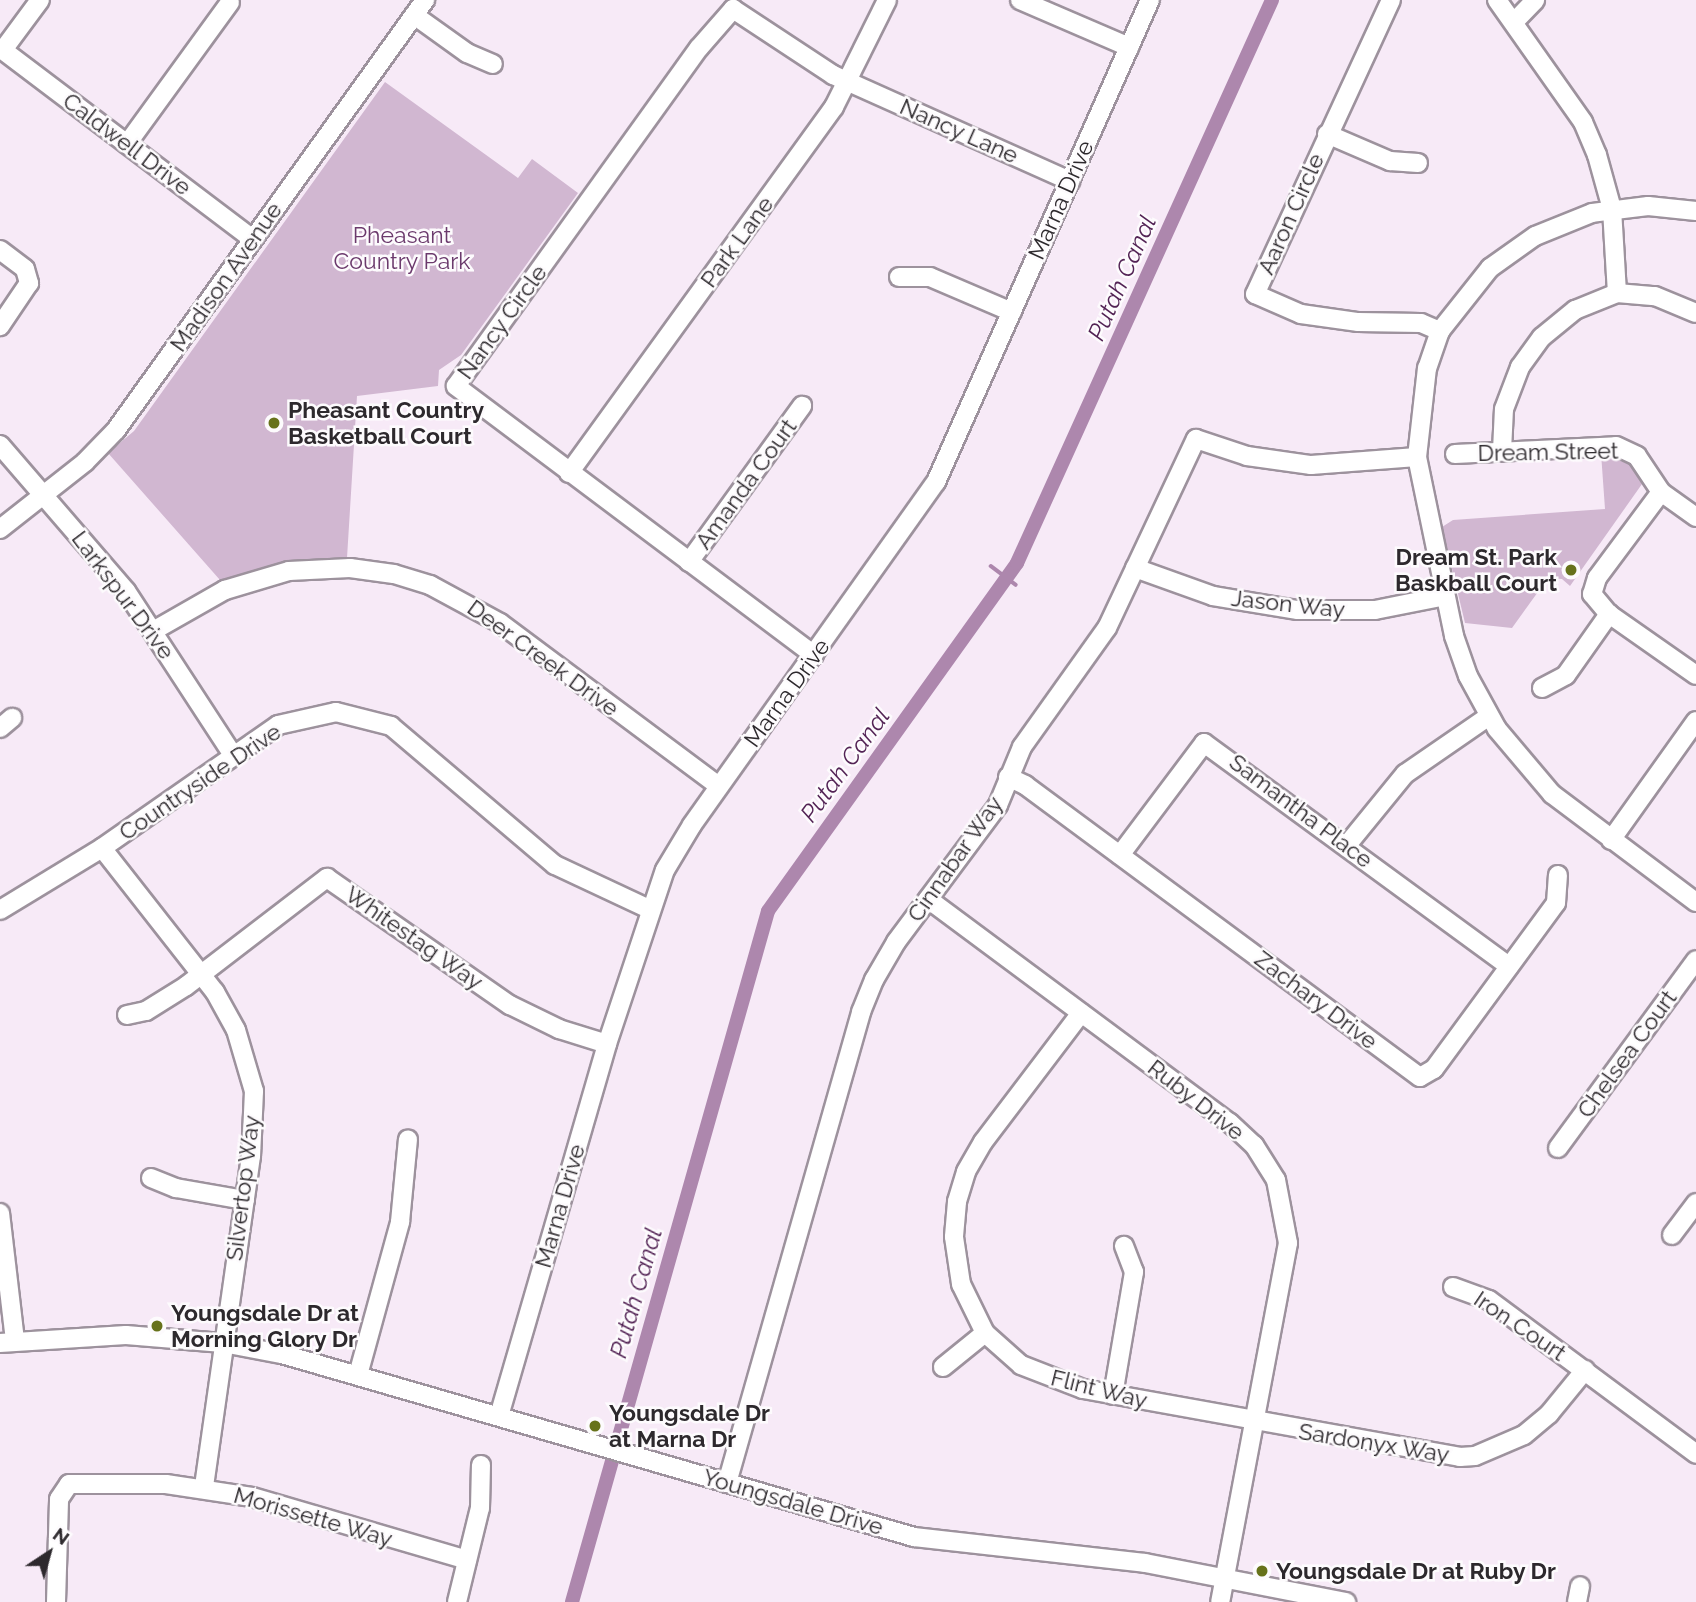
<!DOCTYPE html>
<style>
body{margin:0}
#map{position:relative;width:1696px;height:1602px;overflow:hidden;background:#f7eaf7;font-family:Raleway,sans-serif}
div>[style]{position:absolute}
.green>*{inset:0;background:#d1b7d1}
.stream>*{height:3.5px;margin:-1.75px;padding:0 1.75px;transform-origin:1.75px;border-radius:1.75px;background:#ad87ad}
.canal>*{height:14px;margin:-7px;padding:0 7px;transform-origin:7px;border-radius:7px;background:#ad87ad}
.roads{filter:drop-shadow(2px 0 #9d929d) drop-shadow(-2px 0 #9d929d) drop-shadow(0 2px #9d929d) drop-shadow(0 -2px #9d929d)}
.minor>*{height:18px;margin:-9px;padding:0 9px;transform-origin:9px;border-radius:9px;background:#fff}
.dots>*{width:19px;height:19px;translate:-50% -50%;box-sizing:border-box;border:4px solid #fdfbfd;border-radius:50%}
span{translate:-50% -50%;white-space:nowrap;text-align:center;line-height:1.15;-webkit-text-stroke:5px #fdfbfd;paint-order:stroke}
.street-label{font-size:23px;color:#2d292d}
.park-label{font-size:23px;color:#6b396c}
.poi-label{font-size:23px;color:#2d292d;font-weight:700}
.left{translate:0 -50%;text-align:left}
.right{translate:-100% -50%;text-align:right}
.water-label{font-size:24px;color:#532355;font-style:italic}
.north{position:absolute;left:14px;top:1518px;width:70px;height:70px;-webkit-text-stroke:5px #fdfbfd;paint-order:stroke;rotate:36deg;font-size:19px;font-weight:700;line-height:28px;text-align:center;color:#2d292d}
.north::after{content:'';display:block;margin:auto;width:24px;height:32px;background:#2d292d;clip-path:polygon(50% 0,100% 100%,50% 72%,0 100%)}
</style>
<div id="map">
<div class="green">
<div style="clip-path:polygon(385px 82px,518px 178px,532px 159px,578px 193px,461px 355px,439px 370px,438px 386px,357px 396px,347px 558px,278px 563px,220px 580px,108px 453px,134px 431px)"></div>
<div style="clip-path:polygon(1601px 453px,1631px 465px,1642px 484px,1570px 586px,1562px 579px,1548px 578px,1512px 628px,1465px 623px,1442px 527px,1453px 520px,1605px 509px)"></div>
</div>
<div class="stream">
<div style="left:991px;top:566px;width:31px;rotate:37deg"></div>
</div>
<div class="canal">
<div style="left:572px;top:1602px;width:718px;rotate:-74.16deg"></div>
<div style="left:768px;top:911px;width:428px;rotate:-54.4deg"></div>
<div style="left:1017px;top:563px;width:618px;rotate:-65.63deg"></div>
</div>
<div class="roads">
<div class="minor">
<div style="left:1020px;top:0;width:119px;rotate:23.3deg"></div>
<div style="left:1391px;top:0;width:324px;rotate:114.8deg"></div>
<div style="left:1255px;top:294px;width:50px;rotate:23.5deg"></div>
<div style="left:1301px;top:314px;width:58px;rotate:8deg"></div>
<div style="left:1358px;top:322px;width:63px;rotate:0.9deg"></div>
<div style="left:1421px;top:323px;width:21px;rotate:23deg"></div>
<div style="left:1497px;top:0;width:149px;rotate:54.8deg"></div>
<div style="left:1583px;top:122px;width:36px;rotate:67deg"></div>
<div style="left:1597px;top:155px;width:56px;rotate:74.5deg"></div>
<div style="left:1612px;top:209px;width:84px;rotate:86.6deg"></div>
<div style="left:414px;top:15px;width:65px;rotate:35.6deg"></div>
<div style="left:467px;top:53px;width:28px;rotate:23deg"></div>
<div style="left:1515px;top:21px;width:29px;rotate:-46deg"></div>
<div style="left:0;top:48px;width:317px;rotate:37.1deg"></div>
<div style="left:3px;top:50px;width:62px;rotate:-53.5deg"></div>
<div style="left:1327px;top:134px;width:69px;rotate:23.2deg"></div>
<div style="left:1390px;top:161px;width:28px;rotate:4deg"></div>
<div style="left:127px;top:144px;width:175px;rotate:-54deg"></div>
<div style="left:1696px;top:211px;width:48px;rotate:-174.1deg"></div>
<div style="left:1648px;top:206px;width:56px;rotate:172.9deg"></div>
<div style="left:1592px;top:213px;width:61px;rotate:158deg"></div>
<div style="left:1535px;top:236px;width:55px;rotate:144.6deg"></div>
<div style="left:1490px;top:268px;width:80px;rotate:128.4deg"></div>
<div style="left:1440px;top:331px;width:39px;rotate:109deg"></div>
<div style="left:1427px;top:368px;width:90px;rotate:96.4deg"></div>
<div style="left:1417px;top:457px;width:183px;rotate:78.3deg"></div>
<div style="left:1454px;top:636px;width:42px;rotate:70.7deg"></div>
<div style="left:1468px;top:676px;width:60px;rotate:61.3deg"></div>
<div style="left:1497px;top:729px;width:85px;rotate:49.8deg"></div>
<div style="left:1552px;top:794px;width:180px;rotate:36.9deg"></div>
<div style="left:0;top:250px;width:31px;rotate:37deg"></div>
<div style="left:25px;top:269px;width:15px;rotate:74deg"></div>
<div style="left:29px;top:283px;width:52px;rotate:124deg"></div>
<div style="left:899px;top:277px;width:31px"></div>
<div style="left:930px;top:277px;width:89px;rotate:23.1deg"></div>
<div style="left:0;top:445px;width:193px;rotate:49.2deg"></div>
<div style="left:126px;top:591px;width:196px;rotate:56.9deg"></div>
<div style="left:1502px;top:451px;width:42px;rotate:-87.3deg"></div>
<div style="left:1504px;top:409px;width:45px;rotate:-69.1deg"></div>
<div style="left:1520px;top:367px;width:37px;rotate:-54deg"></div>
<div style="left:1542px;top:337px;width:43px;rotate:-39.3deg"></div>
<div style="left:1575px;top:310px;width:45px;rotate:-22deg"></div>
<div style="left:1617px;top:293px;width:38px;rotate:5deg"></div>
<div style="left:1655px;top:296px;width:44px;rotate:22.5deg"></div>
<div style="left:1455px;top:454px;width:161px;rotate:-2.8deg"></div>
<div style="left:1616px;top:446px;width:23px;rotate:25deg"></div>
<div style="left:1637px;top:456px;width:43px;rotate:56.3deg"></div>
<div style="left:1661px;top:492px;width:43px;rotate:35.5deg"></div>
<div style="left:569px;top:473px;width:452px;rotate:-54.1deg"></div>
<div style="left:834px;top:107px;width:119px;rotate:-63.6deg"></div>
<div style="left:1661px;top:492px;width:107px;rotate:126.7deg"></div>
<div style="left:1597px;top:578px;width:17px;rotate:107deg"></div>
<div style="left:1592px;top:594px;width:26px;rotate:50deg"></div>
<div style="left:1609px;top:614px;width:106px;rotate:35deg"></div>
<div style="left:0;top:529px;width:108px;rotate:-38.2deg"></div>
<div style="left:85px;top:462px;width:45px;rotate:-45.9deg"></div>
<div style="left:116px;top:430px;width:530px;rotate:-54.3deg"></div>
<div style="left:689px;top:562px;width:193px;rotate:-54.1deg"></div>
<div style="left:1135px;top:568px;width:83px;rotate:19.7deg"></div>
<div style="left:1213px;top:596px;width:86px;rotate:9.4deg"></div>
<div style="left:1298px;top:610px;width:77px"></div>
<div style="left:1375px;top:610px;width:71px;rotate:-11.3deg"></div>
<div style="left:153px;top:631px;width:83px;rotate:-29.7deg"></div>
<div style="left:225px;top:590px;width:67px;rotate:-16.5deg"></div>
<div style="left:289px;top:571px;width:61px;rotate:-2.8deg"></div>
<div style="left:350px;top:568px;width:44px;rotate:7.8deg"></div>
<div style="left:394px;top:574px;width:38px;rotate:17deg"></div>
<div style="left:430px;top:585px;width:80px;rotate:28.5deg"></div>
<div style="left:500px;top:623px;width:273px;rotate:36.7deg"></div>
<div style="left:814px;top:655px;width:448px;rotate:-143.1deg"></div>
<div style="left:456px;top:386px;width:416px;rotate:-54.3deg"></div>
<div style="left:699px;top:48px;width:52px;rotate:-48.9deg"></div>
<div style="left:733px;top:9px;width:120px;rotate:33.4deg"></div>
<div style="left:833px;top:75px;width:260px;rotate:24.1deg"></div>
<div style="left:1542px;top:688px;width:27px;rotate:-28deg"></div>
<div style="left:1566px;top:675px;width:75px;rotate:-54.8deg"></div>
<div style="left:0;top:728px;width:16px;rotate:-40deg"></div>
<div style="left:1008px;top:777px;width:19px;rotate:25deg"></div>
<div style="left:1025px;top:785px;width:491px;rotate:36.5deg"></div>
<div style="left:1420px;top:1077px;width:16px;rotate:-30deg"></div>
<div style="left:1434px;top:1069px;width:206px;rotate:-53.7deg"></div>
<div style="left:1556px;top:903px;width:28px;rotate:-86deg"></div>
<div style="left:1611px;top:840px;width:146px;rotate:-54.5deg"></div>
<div style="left:1347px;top:845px;width:92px;rotate:-50.8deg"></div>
<div style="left:1405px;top:774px;width:102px;rotate:-34.6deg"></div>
<div style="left:102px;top:848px;width:183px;rotate:51.9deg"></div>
<div style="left:215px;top:992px;width:43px;rotate:61.1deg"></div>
<div style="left:236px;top:1030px;width:64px;rotate:73.6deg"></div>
<div style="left:254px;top:1091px;width:65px;rotate:92.6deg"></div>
<div style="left:251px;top:1156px;width:335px;rotate:98.1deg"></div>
<div style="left:1120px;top:855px;width:140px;rotate:-53.1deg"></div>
<div style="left:1204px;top:743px;width:378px;rotate:36.2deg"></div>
<div style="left:928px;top:899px;width:376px;rotate:36.6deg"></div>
<div style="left:1230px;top:1123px;width:33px;rotate:43deg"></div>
<div style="left:1254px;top:1145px;width:41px;rotate:57.8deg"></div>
<div style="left:1276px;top:1180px;width:64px;rotate:79.2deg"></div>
<div style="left:1288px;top:1243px;width:365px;rotate:100.7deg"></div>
<div style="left:0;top:910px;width:119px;rotate:-31.3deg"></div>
<div style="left:102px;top:848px;width:215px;rotate:-34.9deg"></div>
<div style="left:278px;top:725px;width:59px;rotate:-12.6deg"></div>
<div style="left:336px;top:712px;width:57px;rotate:14.3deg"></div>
<div style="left:391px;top:726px;width:215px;rotate:40.3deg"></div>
<div style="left:555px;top:865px;width:104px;rotate:25.1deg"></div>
<div style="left:1081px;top:1013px;width:162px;rotate:127.2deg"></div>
<div style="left:983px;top:1142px;width:34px;rotate:120deg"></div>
<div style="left:966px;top:1172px;width:31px;rotate:107deg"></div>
<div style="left:957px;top:1202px;width:35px;rotate:95deg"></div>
<div style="left:954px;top:1237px;width:48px;rotate:81.5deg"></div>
<div style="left:961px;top:1284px;width:55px;rotate:63.9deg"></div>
<div style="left:985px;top:1333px;width:48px;rotate:41.6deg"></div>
<div style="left:1021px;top:1365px;width:66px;rotate:21.2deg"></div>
<div style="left:1083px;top:1389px;width:383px;rotate:10.2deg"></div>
<div style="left:1460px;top:1457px;width:15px;rotate:-4deg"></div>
<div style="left:1475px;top:1456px;width:53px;rotate:-23.2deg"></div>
<div style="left:1524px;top:1435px;width:33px;rotate:-40deg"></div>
<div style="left:1549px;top:1414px;width:57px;rotate:-50.7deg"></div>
<div style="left:127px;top:1015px;width:19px;rotate:-12deg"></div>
<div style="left:146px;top:1011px;width:47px;rotate:-32deg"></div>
<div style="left:186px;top:986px;width:178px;rotate:-37.5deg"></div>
<div style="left:327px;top:878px;width:223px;rotate:34.8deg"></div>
<div style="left:510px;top:1005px;width:55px;rotate:26.1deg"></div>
<div style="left:559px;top:1029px;width:50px;rotate:17.4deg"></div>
<div style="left:1558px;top:1148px;width:233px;rotate:-53.7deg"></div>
<div style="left:151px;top:1178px;width:27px;rotate:22deg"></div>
<div style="left:176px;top:1188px;width:70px;rotate:9.9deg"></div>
<div style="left:0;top:1213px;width:129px;rotate:83.3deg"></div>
<div style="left:1672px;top:1235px;width:40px;rotate:-53deg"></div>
<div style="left:1453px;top:1287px;width:38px;rotate:20deg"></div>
<div style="left:1489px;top:1300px;width:258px;rotate:36.6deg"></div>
<div style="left:0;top:1343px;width:126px;rotate:-3.6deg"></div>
<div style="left:126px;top:1335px;width:97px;rotate:4.7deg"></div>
<div style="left:223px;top:1343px;width:60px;rotate:10.6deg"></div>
<div style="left:282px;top:1354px;width:658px;rotate:16.15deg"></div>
<div style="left:914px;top:1537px;width:232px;rotate:6.4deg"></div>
<div style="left:1145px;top:1563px;width:205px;rotate:11deg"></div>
<div style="left:943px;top:1367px;width:54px;rotate:-39deg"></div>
<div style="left:358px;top:1375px;width:159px;rotate:-74.6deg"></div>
<div style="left:400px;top:1222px;width:83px;rotate:-84.5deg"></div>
<div style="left:1113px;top:1395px;width:125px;rotate:-80.3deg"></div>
<div style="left:1134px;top:1272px;width:28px;rotate:-111deg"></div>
<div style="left:499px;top:1416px;width:387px;rotate:-73.8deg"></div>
<div style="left:607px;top:1044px;width:183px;rotate:-71.6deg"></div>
<div style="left:665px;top:870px;width:52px;rotate:-59deg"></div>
<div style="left:692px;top:825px;width:421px;rotate:-54.6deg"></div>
<div style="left:936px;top:482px;width:527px;rotate:-66.06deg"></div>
<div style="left:727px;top:1483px;width:490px;rotate:-74.1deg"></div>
<div style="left:861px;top:1012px;width:35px;rotate:-68deg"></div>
<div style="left:874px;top:980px;width:44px;rotate:-59.9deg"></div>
<div style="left:896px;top:942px;width:171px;rotate:-53.3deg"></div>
<div style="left:998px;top:805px;width:63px;rotate:-67.5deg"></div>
<div style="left:1022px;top:747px;width:146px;rotate:-54.5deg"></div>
<div style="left:1107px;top:628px;width:209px;rotate:-64.8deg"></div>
<div style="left:1196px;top:439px;width:54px;rotate:18.4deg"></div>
<div style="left:1247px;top:456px;width:65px;rotate:8deg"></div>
<div style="left:1311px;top:465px;width:106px;rotate:-4.3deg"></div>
<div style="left:56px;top:1602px;width:103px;rotate:-88.3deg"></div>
<div style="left:59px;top:1499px;width:18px;rotate:-56deg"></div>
<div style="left:69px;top:1484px;width:97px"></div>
<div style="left:166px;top:1484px;width:87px;rotate:8.6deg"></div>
<div style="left:252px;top:1497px;width:224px;rotate:16.3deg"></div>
<div style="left:457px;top:1602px;width:97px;rotate:-76.3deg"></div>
<div style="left:480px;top:1508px;width:43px;rotate:-88.7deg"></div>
<div style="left:1577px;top:1602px;width:16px;rotate:-79deg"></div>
</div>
</div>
<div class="dots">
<div style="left:274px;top:423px;background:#67721b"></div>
<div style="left:1571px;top:570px;background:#67721b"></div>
<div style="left:157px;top:1326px;background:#67721b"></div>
<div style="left:595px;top:1426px;background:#67721b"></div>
<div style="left:1262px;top:1571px;background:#67721b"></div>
</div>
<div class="street-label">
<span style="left:959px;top:131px;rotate:24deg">Nancy Lane</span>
<span style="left:127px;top:144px;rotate:37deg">Caldwell Drive</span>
<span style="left:1061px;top:200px;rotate:-66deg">Marna Drive</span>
<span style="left:1291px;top:214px;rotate:-66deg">Aaron Circle</span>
<span style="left:737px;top:242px;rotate:-54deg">Park Lane</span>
<span style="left:226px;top:277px;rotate:-55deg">Madison Avenue</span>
<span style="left:502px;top:322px;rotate:-54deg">Nancy Circle</span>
<span style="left:1548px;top:452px;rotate:-1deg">Dream Street</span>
<span style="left:746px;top:484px;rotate:-54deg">Amanda Court</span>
<span style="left:123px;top:595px;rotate:53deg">Larkspur Drive</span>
<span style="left:1288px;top:604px;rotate:6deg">Jason Way</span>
<span style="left:543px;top:658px;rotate:36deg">Deer Creek Drive</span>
<span style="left:787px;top:693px;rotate:-54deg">Marna Drive</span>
<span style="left:200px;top:782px;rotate:-34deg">Countryside Drive</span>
<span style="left:1301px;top:811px;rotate:37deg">Samantha Place</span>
<span style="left:955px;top:859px;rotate:-55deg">Cinnabar Way</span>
<span style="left:414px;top:938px;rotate:35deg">Whitestag Way</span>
<span style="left:1316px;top:1000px;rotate:37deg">Zachary Drive</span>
<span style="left:1627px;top:1054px;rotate:-54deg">Chelsea Court</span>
<span style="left:1196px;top:1100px;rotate:38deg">Ruby Drive</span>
<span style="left:243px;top:1188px;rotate:-83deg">Silvertop Way</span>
<span style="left:560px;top:1206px;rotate:-74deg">Marna Drive</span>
<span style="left:1520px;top:1326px;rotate:34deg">Iron Court</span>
<span style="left:1099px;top:1389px;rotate:14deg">Flint Way</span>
<span style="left:1374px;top:1443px;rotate:9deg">Sardonyx Way</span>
<span style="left:793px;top:1502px;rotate:16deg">Youngsdale Drive</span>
<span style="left:313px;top:1517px;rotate:16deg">Morissette Way</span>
</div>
<div class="park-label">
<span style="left:402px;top:248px">Pheasant<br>Country Park</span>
</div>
<div class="poi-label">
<span class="left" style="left:288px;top:423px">Pheasant Country<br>Basketball Court</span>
<span class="right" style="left:1557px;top:570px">Dream St. Park<br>Baskball Court</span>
<span class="left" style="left:171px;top:1326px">Youngsdale Dr at<br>Morning Glory Dr</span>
<span class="left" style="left:609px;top:1426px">Youngsdale Dr<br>at Marna Dr</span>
<span class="left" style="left:1276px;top:1571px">Youngsdale Dr at Ruby Dr</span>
</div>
<div class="water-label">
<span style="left:1122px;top:278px;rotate:-66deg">Putah Canal</span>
<span style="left:845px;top:765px;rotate:-54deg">Putah Canal</span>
<span style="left:636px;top:1293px;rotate:-74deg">Putah Canal</span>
</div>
<div class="north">N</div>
</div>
